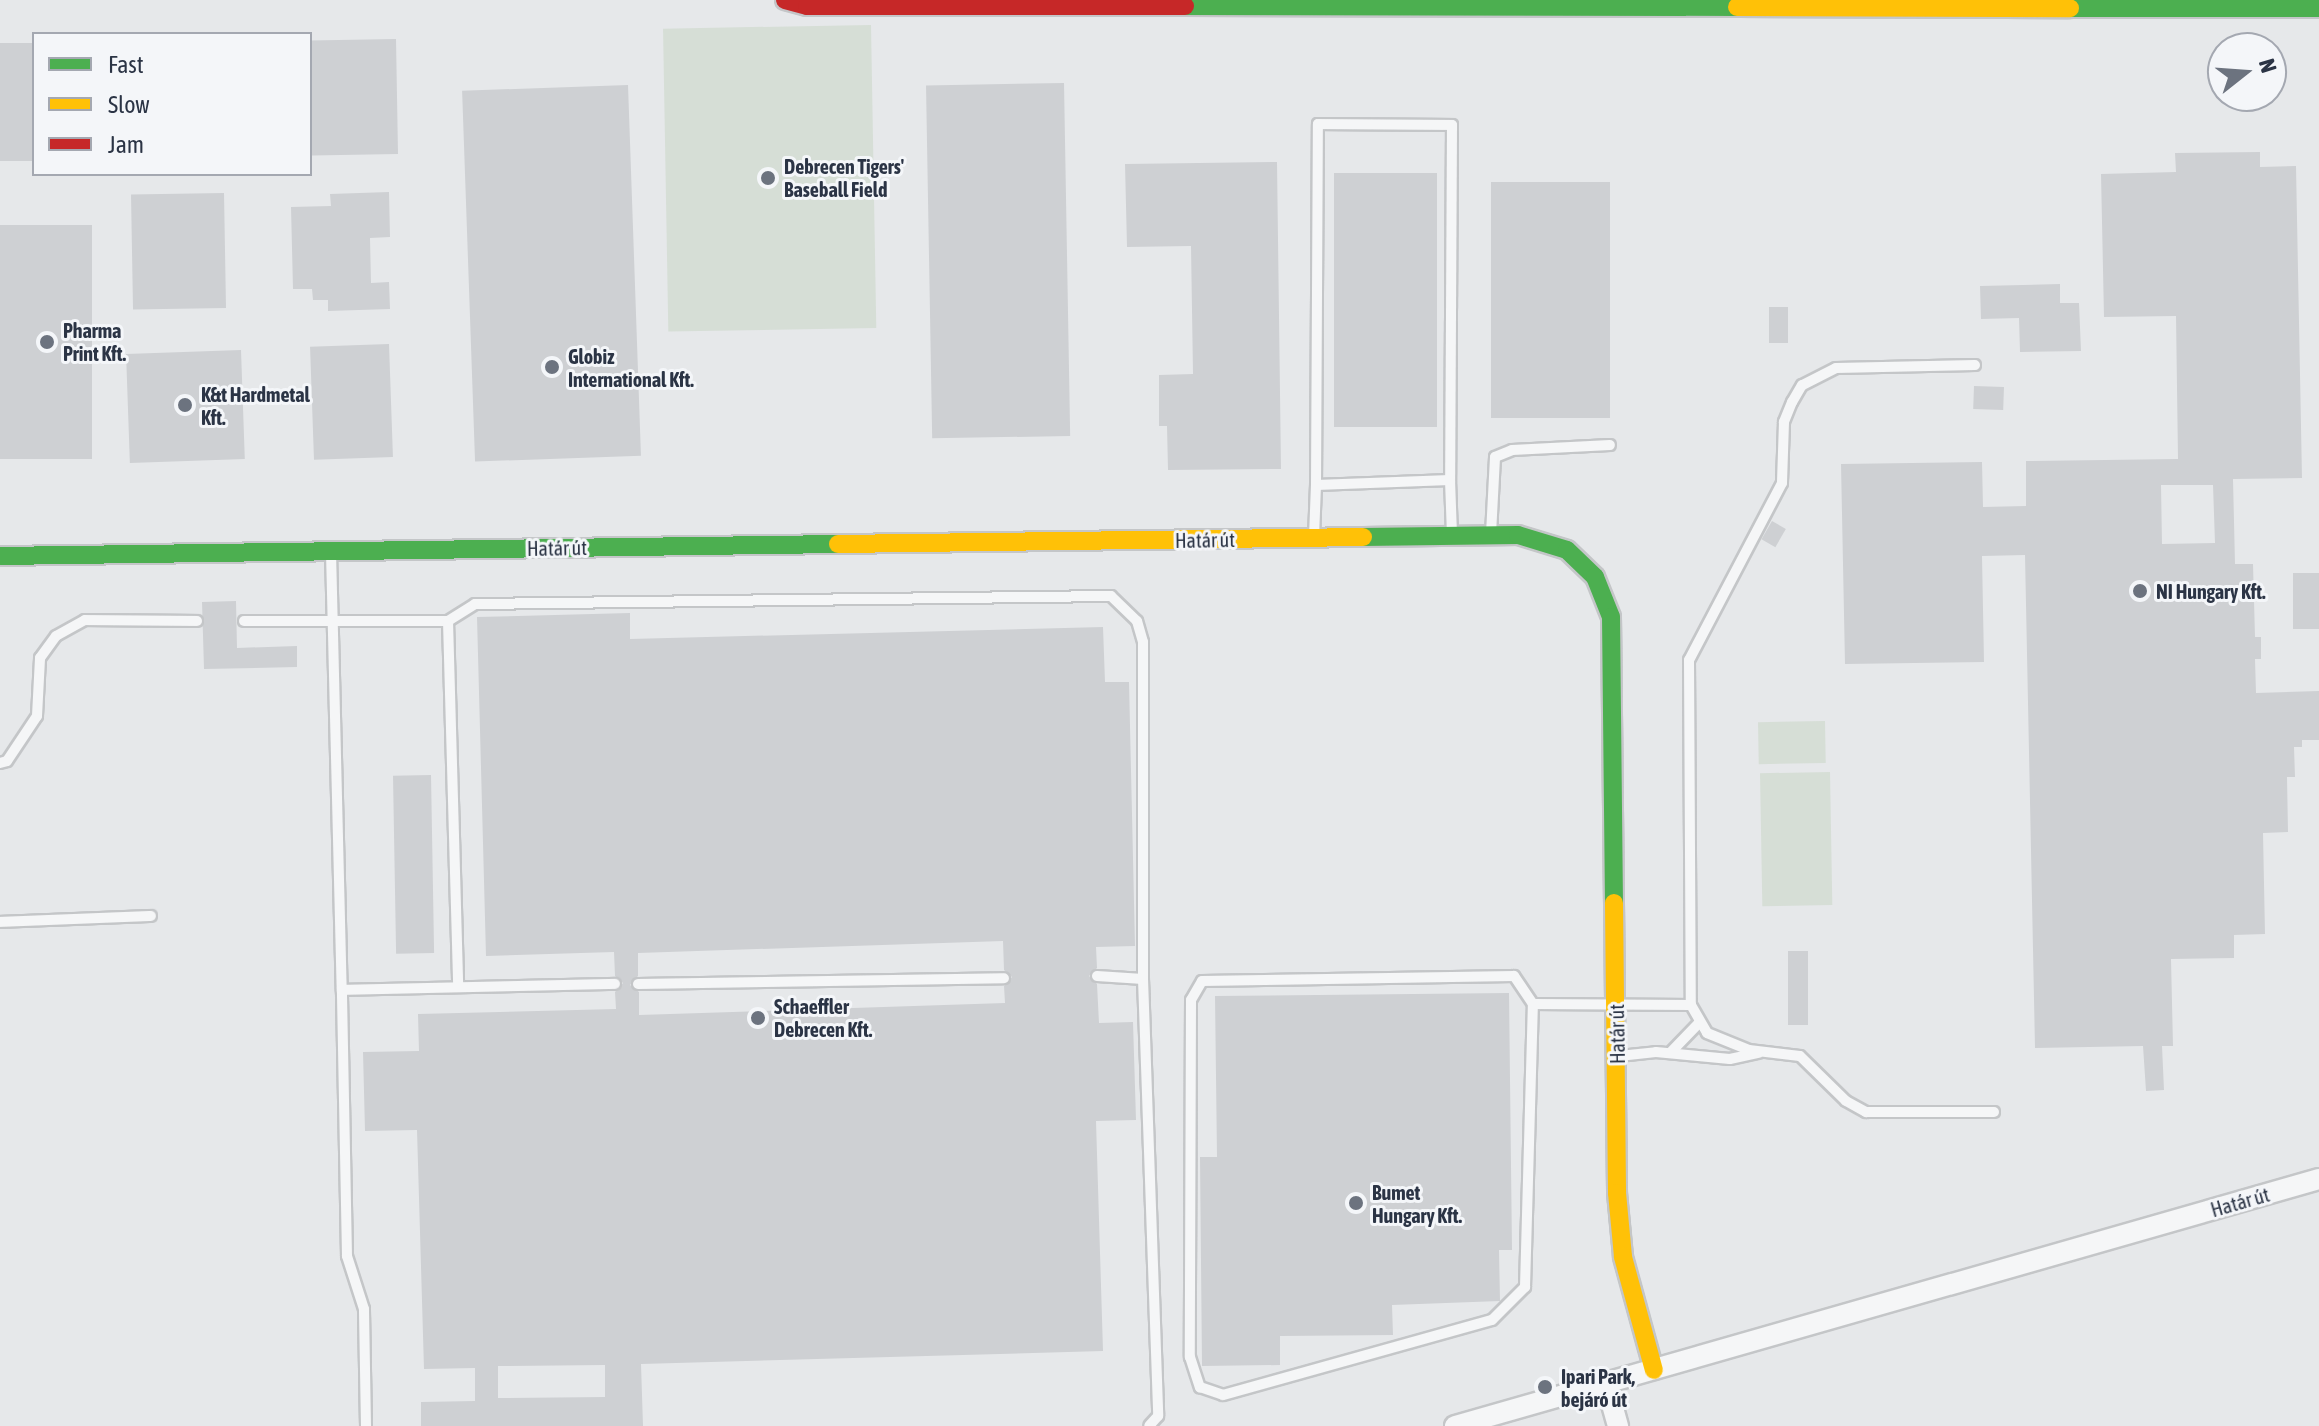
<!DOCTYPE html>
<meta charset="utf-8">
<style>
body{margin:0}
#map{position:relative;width:2319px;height:1426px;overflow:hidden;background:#e6e8ea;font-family:"Asap Condensed",sans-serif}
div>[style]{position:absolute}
.green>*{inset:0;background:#d6ded6;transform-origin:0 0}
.building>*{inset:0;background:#ced0d3;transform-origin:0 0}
.roads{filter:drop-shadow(2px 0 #c4c6c8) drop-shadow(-2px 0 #c4c6c8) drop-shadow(0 2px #c4c6c8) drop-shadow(0 -2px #c4c6c8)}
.lane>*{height:10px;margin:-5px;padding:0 5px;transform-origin:5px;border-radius:5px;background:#f5f6f7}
.street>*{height:20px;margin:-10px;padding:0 10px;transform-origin:10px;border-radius:10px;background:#f5f6f7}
.fast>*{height:18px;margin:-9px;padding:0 9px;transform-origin:9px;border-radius:9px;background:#4caf50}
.slow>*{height:18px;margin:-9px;padding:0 9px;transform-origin:9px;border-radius:9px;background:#ffc107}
.jam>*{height:18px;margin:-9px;padding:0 9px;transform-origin:9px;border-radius:9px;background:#c62828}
.dots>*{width:22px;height:22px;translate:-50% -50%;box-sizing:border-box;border:4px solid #f4f6f9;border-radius:50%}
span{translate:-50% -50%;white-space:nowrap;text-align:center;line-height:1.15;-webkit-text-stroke:6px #f4f6f9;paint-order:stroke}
.poi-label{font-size:20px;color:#2b3445;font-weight:700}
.left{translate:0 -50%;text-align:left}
.street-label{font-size:20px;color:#2b3445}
.legend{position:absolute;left:32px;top:32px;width:280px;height:144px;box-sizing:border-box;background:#f4f6f9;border:2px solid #a4a8b1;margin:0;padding:10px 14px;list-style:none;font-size:24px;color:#2b3445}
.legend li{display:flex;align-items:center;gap:16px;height:40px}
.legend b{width:40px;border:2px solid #a4a8b1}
.north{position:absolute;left:2207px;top:32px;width:80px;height:80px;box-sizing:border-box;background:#f4f6f9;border:2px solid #a4a8b1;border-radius:50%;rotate:73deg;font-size:22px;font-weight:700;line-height:32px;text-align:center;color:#2b3445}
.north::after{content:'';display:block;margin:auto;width:28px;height:36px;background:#6c737f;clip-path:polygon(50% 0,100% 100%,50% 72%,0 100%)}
</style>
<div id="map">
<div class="green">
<div style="left:871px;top:25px;width:303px;height:208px;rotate:89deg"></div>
<div style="left:1825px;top:721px;width:42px;height:67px;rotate:89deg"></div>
<div style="left:1830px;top:772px;width:133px;height:70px;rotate:89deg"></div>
</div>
<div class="building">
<div style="left:396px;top:39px;width:115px;height:86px;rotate:89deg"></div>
<div style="left:34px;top:43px;width:118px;height:34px;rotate:90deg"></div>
<div style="left:1064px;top:83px;width:353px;height:138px;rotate:89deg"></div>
<div style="left:628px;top:85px;width:371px;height:166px;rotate:88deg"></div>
<div style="clip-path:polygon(evenodd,2260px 152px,2260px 167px,2296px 166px,2302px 478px,2233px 479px,2235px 564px,2253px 564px,2255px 637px,2261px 637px,2261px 659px,2255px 659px,2256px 693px,2319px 691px,2319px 740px,2302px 740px,2302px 747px,2294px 747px,2295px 777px,2287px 777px,2288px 832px,2263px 833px,2265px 934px,2234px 935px,2234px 958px,2171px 959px,2173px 1046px,2162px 1046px,2164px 1090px,2146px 1091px,2143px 1046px,2035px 1048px,2025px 555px,1982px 556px,1984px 662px,1845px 664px,1841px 464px,1982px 462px,1983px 507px,2026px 506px,2026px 461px,2178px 459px,2176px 316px,2104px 317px,2101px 174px,2176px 172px,2175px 153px,2260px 152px,2161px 485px,2213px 485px,2215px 543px,2162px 544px,2161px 485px)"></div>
<div style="clip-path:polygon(1277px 162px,1281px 469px,1168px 470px,1167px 426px,1159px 426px,1159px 375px,1193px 374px,1191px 246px,1127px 247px,1125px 164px)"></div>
<div style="left:1334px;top:173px;width:103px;height:254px"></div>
<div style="left:1610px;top:182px;width:236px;height:119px;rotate:90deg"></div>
<div style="clip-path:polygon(389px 192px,390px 237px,370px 238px,371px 283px,389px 282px,390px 309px,328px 311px,328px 300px,313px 300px,312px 289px,293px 289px,291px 207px,331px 206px,330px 194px)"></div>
<div style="left:224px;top:193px;width:115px;height:93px;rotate:89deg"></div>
<div style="left:92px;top:225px;width:234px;height:92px;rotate:90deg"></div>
<div style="clip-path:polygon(2060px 284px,2060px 303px,2079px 303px,2081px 351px,2020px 352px,2019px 318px,1981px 319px,1980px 286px)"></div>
<div style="left:1769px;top:307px;width:19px;height:36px"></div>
<div style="left:389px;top:344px;width:113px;height:79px;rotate:88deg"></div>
<div style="left:241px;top:350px;width:109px;height:115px;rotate:88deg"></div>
<div style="left:1974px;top:386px;width:30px;height:23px;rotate:2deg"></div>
<div style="left:1772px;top:521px;width:16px;height:21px;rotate:30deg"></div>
<div style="left:2293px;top:573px;width:26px;height:56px"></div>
<div style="clip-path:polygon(236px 601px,237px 648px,297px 646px,297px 667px,204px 669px,202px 602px)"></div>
<div style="clip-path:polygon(evenodd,630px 613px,630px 639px,1103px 627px,1105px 682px,1129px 682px,1135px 946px,1096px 947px,1097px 968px,1089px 976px,1097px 984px,1099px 1023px,1133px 1022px,1136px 1120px,1096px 1121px,1103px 1351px,641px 1364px,643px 1426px,421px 1426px,421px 1402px,475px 1401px,475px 1368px,424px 1369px,417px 1130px,365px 1131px,363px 1052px,419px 1051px,418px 1014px,616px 1009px,615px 992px,623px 983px,615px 976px,614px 952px,486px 956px,477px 617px,630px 613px,1003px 941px,1004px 970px,1012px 977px,1004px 986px,1005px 1003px,639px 1015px,639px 992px,630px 985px,638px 976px,638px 953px,1003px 941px,630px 613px,605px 1365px,605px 1397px,498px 1398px,498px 1366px,605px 1365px)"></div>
<div style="left:431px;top:775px;width:178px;height:38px;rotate:89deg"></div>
<div style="left:1788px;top:951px;width:20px;height:74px"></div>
<div style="clip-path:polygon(1509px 993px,1512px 1250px,1499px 1250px,1500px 1301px,1392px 1305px,1393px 1335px,1280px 1336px,1280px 1365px,1202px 1366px,1200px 1157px,1217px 1157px,1215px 996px)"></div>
</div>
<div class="roads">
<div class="lane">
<div style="left:1975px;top:365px;width:139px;rotate:178.8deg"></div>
<div style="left:1836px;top:368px;width:38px;rotate:153deg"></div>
<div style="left:1802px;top:385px;width:20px;rotate:120deg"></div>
<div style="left:1792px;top:402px;width:22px;rotate:112deg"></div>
<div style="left:1784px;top:422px;width:61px;rotate:91.9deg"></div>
<div style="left:1782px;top:483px;width:200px;rotate:117.7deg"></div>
<div style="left:1689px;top:660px;width:345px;rotate:89.7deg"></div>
<div style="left:1691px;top:1005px;width:32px;rotate:60deg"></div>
<div style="left:1707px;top:1033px;width:45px;rotate:22deg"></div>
<div style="left:1749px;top:1050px;width:51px;rotate:6.7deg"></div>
<div style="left:1800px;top:1056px;width:64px;rotate:44.4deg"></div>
<div style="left:1846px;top:1101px;width:23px;rotate:29deg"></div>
<div style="left:1866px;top:1112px;width:128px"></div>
<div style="left:1316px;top:485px;width:361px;rotate:-89.7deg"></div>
<div style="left:1318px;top:124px;width:134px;rotate:0.4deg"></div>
<div style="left:1452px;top:125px;width:355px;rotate:90.3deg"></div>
<div style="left:1491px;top:534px;width:77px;rotate:-87deg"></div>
<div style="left:1495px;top:457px;width:18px;rotate:-22deg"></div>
<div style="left:1512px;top:450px;width:98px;rotate:-2.9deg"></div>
<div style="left:1314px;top:537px;width:52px;rotate:-87.8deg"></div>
<div style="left:1316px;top:485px;width:134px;rotate:-2.1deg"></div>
<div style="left:1450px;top:480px;width:54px;rotate:87.9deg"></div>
<div style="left:331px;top:552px;width:438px;rotate:88.6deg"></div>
<div style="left:244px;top:621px;width:204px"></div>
<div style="left:448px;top:621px;width:32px;rotate:-32deg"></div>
<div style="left:475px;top:604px;width:636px;rotate:-0.72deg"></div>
<div style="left:1111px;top:596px;width:36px;rotate:44deg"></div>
<div style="left:1137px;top:621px;width:22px;rotate:74deg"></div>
<div style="left:1143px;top:642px;width:337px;rotate:90deg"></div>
<div style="left:448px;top:621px;width:365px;rotate:88.4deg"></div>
<div style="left:0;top:763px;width:7px;rotate:-16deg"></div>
<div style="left:7px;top:761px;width:54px;rotate:-56.3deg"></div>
<div style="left:37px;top:716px;width:58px;rotate:-87deg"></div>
<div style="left:40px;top:658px;width:27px;rotate:-54deg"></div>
<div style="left:56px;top:636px;width:33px;rotate:-29deg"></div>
<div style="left:85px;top:620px;width:112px;rotate:0.5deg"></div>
<div style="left:0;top:922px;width:151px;rotate:-2.3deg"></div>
<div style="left:1097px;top:976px;width:46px;rotate:3.7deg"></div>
<div style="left:1143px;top:979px;width:437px;rotate:88deg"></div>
<div style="left:1158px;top:1416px;width:13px;rotate:132deg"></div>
<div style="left:638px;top:984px;width:366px;rotate:-0.9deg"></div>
<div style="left:1533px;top:1004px;width:34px;rotate:-124deg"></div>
<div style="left:1514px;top:976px;width:312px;rotate:179.1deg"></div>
<div style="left:1202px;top:981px;width:22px;rotate:120deg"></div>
<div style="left:1191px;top:1000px;width:357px;rotate:90.2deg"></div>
<div style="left:1190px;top:1357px;width:32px;rotate:72deg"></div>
<div style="left:1200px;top:1387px;width:24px;rotate:19deg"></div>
<div style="left:1223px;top:1395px;width:279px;rotate:-15.6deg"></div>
<div style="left:1492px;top:1320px;width:47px;rotate:-45deg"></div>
<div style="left:1525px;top:1287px;width:283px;rotate:-88.4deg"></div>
<div style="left:1533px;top:1004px;width:158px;rotate:0.4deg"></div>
<div style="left:1670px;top:1053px;width:42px;rotate:-46deg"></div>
<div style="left:1619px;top:1056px;width:37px;rotate:-6deg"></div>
<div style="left:1656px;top:1052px;width:74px;rotate:5.4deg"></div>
<div style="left:1730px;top:1059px;width:29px;rotate:-12deg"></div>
<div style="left:366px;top:1426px;width:117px;rotate:-91deg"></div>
<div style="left:364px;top:1309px;width:56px;rotate:-107.8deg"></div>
<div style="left:347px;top:1256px;width:266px;rotate:-91.1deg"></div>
<div style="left:342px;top:990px;width:273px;rotate:-1.3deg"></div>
</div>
<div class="street">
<div style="left:1606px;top:1383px;width:45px;rotate:74.4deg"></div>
<div style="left:1455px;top:1426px;width:899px;rotate:-15.95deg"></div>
</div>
<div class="fast">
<div style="left:1185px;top:6px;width:552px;rotate:0.1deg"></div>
<div style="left:2070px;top:8px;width:249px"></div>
<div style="left:1363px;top:537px;width:155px;rotate:-0.7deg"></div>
<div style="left:1518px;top:535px;width:51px;rotate:17deg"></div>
<div style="left:1567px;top:550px;width:39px;rotate:44deg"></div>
<div style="left:1595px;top:577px;width:43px;rotate:68.2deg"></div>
<div style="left:1611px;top:617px;width:286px;rotate:89.4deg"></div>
<div style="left:0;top:556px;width:838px;rotate:-0.82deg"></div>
</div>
<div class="slow">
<div style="left:1737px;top:7px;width:333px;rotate:0.2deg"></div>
<div style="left:838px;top:544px;width:525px;rotate:-0.76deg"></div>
<div style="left:1614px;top:903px;width:290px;rotate:89.4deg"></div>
<div style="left:1617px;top:1193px;width:64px;rotate:84.6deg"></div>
<div style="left:1623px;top:1257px;width:117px;rotate:74.7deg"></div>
</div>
<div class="jam">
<div style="left:785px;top:0;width:23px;rotate:15deg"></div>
<div style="left:807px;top:6px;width:378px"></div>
</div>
</div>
<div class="dots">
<div style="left:768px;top:178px;background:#6c737f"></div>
<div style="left:47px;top:342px;background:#6c737f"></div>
<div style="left:552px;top:367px;background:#6c737f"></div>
<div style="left:185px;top:405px;background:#6c737f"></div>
<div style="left:2140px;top:591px;background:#6c737f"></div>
<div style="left:758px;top:1018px;background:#6c737f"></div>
<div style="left:1356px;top:1203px;background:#6c737f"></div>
<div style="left:1545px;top:1387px;background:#6c737f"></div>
</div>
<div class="poi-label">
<span class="left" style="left:784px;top:178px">Debrecen Tigers'<br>Baseball Field</span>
<span class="left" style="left:63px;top:342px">Pharma<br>Print Kft.</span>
<span class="left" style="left:568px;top:368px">Globiz<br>International Kft.</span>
<span class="left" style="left:201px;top:406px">K&amp;t Hardmetal<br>Kft.</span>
<span class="left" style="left:2156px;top:591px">NI Hungary Kft.</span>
<span class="left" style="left:774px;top:1018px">Schaeffler<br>Debrecen Kft.</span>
<span class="left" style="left:1372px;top:1204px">Bumet<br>Hungary Kft.</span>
<span class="left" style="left:1561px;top:1388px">Ipari Park,<br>bejáró út</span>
</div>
<div class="street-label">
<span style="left:1205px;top:540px;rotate:-1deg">Határ út</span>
<span style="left:557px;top:548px;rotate:-1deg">Határ út</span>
<span style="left:1617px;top:1034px;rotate:-91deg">Határ út</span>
<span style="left:2240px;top:1202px;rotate:-16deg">Határ út</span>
</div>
<ul class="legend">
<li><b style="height:10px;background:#4caf50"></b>Fast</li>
<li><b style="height:10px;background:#ffc107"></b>Slow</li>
<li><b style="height:10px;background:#c62828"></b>Jam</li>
</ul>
<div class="north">N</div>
</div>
